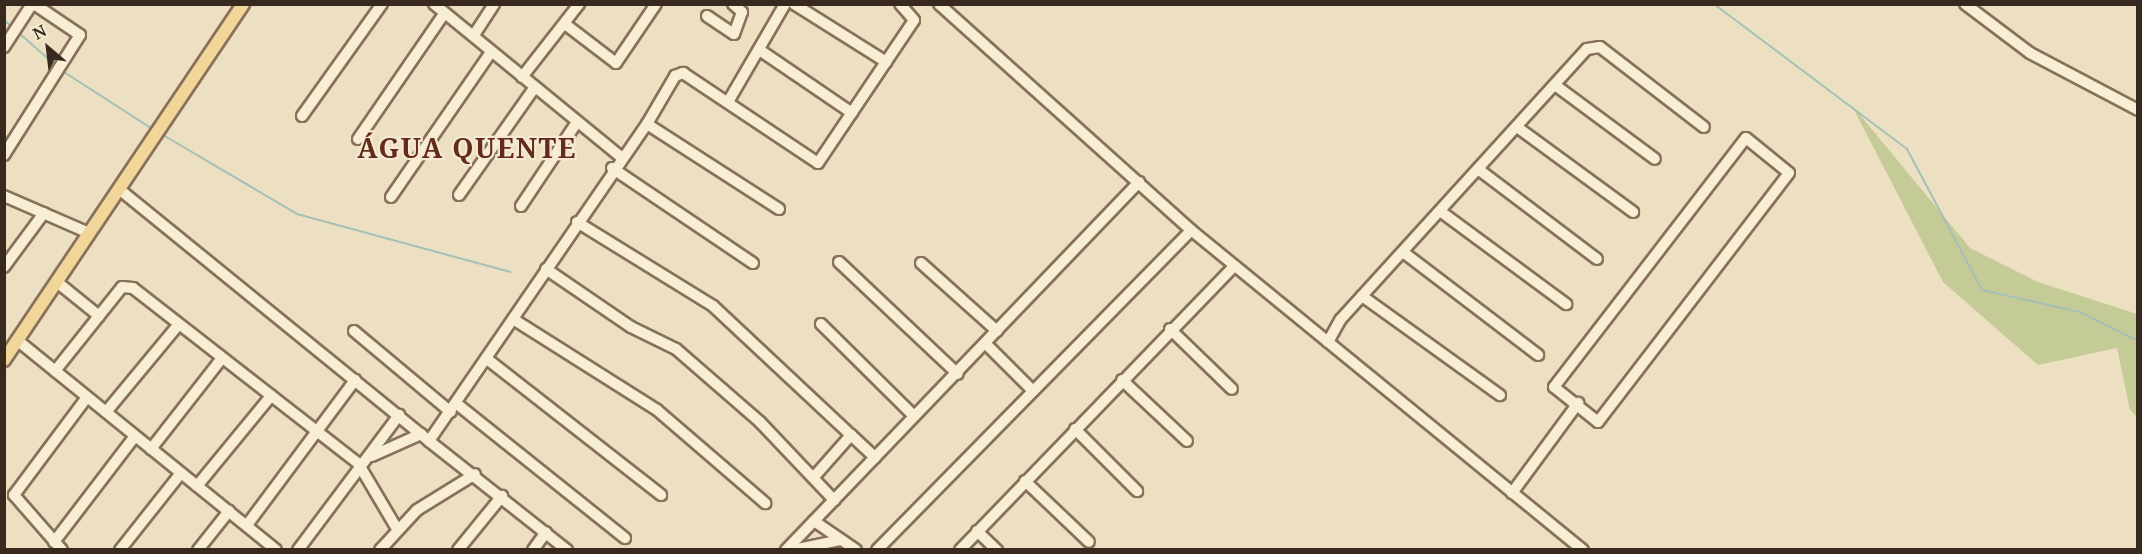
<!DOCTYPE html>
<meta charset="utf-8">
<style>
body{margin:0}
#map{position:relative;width:2142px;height:554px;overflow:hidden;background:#ede0c2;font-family:"Noto Serif",serif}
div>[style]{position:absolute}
.green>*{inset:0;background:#c5cb96}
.stream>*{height:2px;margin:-1px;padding:0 1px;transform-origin:1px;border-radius:1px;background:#a4c0b7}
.roads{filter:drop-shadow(2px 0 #877159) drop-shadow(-2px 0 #877159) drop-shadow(0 2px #877159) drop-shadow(0 -2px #877159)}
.minor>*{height:10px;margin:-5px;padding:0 5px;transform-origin:5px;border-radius:5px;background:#f8edd5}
.major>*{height:12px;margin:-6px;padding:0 6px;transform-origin:6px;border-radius:6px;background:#f1d599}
span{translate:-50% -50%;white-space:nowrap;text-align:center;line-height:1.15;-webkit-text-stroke:4.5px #f5ead1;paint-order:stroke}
.district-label{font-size:27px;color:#632b1d;font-weight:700;letter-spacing:1.5px}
.frame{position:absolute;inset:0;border:6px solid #37291d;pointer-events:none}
.north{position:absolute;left:18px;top:18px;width:60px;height:60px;-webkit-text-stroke:4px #f5ead1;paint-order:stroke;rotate:332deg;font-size:16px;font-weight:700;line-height:24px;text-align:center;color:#37291d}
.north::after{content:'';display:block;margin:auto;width:21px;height:27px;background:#37291d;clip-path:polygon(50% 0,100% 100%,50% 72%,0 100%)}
</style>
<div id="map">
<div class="green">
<div style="clip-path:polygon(1851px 104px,1970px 248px,2038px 282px,2137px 314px,2137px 417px,2130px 410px,2117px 348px,2038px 365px,1943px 282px)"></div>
</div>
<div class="stream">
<div style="left:1714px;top:4px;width:241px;rotate:36.9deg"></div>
<div style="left:1907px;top:149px;width:160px;rotate:62deg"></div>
<div style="left:1982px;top:290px;width:100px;rotate:12.7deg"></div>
<div style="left:2080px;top:312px;width:65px;rotate:26.6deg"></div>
<div style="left:4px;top:20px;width:9px;rotate:41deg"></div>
<div style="left:20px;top:34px;width:45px;rotate:41.4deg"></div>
<div style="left:64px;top:72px;width:103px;rotate:32.8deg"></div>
<div style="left:163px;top:135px;width:156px;rotate:30.5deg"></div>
<div style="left:297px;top:214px;width:221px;rotate:15.2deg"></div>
</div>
<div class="roads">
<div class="minor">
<div style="left:434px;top:4px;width:240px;rotate:39.3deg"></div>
<div style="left:794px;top:4px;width:109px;rotate:32.2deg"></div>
<div style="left:939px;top:4px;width:338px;rotate:41.9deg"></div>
<div style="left:1191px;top:230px;width:506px;rotate:39.23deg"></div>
<div style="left:1965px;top:4px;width:81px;rotate:37deg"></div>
<div style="left:2030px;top:53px;width:122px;rotate:27.8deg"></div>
<div style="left:707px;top:16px;width:32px;rotate:34deg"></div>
<div style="left:734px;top:34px;width:23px;rotate:-70deg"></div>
<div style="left:742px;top:12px;width:12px;rotate:-138deg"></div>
<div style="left:565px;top:24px;width:64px;rotate:37.4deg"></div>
<div style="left:616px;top:63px;width:71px;rotate:-55.9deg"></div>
<div style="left:474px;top:35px;width:37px;rotate:-57deg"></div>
<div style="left:4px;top:47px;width:51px;rotate:-56.9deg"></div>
<div style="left:761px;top:51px;width:110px;rotate:34.3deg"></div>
<div style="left:522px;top:77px;width:93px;rotate:-52deg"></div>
<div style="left:1555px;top:85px;width:124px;rotate:36.5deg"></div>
<div style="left:728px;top:102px;width:113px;rotate:-59.8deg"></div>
<div style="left:302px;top:116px;width:138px;rotate:-54.5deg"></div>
<div style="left:647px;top:124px;width:157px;rotate:32.8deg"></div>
<div style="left:1517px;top:127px;width:144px;rotate:36.2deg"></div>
<div style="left:1746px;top:138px;width:55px;rotate:39.1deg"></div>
<div style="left:1789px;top:173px;width:314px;rotate:127.5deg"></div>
<div style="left:1598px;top:422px;width:56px;rotate:-141.5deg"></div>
<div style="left:1554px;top:387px;width:314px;rotate:-52.4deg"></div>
<div style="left:358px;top:139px;width:152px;rotate:-55.5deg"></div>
<div style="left:4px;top:155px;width:142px;rotate:-57.7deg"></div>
<div style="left:80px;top:35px;width:55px;rotate:-146deg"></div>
<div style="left:612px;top:168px;width:170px;rotate:34deg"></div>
<div style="left:1478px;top:169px;width:149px;rotate:37.1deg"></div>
<div style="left:119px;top:189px;width:400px;rotate:39.1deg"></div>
<div style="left:429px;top:441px;width:385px;rotate:-55.5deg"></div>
<div style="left:647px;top:124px;width:56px;rotate:-59.7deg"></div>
<div style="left:675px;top:76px;width:9px;rotate:-21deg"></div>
<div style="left:683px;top:73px;width:162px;rotate:33.7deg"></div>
<div style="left:818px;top:163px;width:172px;rotate:-56.1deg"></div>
<div style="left:914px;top:20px;width:21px;rotate:-131deg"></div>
<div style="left:459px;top:195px;width:132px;rotate:-54.9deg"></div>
<div style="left:4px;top:196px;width:93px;rotate:23.5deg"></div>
<div style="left:391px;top:197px;width:176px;rotate:-55.4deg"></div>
<div style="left:521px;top:206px;width:101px;rotate:-56.3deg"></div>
<div style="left:1440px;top:211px;width:157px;rotate:36.4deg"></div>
<div style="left:577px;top:222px;width:160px;rotate:31.7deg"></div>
<div style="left:713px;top:306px;width:189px;rotate:43.1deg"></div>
<div style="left:851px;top:435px;width:57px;rotate:131.5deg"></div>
<div style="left:1403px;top:252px;width:170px;rotate:37.3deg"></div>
<div style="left:839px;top:262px;width:163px;rotate:43.3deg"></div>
<div style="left:921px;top:263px;width:102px;rotate:41.8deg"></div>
<div style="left:4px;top:267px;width:67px;rotate:-53.5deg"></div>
<div style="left:546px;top:269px;width:103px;rotate:34.3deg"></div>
<div style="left:631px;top:327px;width:50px;rotate:26.1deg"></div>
<div style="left:676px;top:349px;width:111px;rotate:41deg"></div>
<div style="left:760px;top:422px;width:108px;rotate:46.5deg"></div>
<div style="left:57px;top:282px;width:54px;rotate:39deg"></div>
<div style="left:1362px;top:296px;width:170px;rotate:35.7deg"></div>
<div style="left:513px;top:319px;width:170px;rotate:32.3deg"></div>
<div style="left:657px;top:410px;width:143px;rotate:40.7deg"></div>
<div style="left:821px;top:324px;width:131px;rotate:44.7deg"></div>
<div style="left:1170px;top:329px;width:86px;rotate:44.1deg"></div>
<div style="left:354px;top:331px;width:126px;rotate:39.9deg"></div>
<div style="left:17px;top:340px;width:333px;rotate:39deg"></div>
<div style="left:1328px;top:342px;width:26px;rotate:-61deg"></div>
<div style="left:1341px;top:319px;width:365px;rotate:-47.7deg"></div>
<div style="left:1587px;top:49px;width:13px;rotate:-9deg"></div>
<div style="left:1600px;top:47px;width:131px;rotate:37.6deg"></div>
<div style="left:985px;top:343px;width:68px;rotate:45deg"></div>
<div style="left:487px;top:359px;width:221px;rotate:38deg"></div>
<div style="left:55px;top:371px;width:107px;rotate:-51.4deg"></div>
<div style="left:122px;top:287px;width:11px;rotate:5deg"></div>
<div style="left:133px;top:288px;width:285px;rotate:37.9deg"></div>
<div style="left:358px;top:463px;width:77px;rotate:59.4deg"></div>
<div style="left:1122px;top:380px;width:89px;rotate:43.2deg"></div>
<div style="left:457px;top:404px;width:215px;rotate:38.6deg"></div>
<div style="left:106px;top:412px;width:114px;rotate:-50.3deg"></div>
<div style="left:1075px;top:429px;width:88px;rotate:45deg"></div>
<div style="left:851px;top:435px;width:33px;rotate:43deg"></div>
<div style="left:429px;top:441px;width:176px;rotate:38.3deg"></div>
<div style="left:151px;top:449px;width:115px;rotate:-52deg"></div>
<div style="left:372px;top:456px;width:54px;rotate:-24.2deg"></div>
<div style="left:1025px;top:481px;width:88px;rotate:43.6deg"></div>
<div style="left:197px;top:486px;width:117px;rotate:-50.6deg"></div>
<div style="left:1512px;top:493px;width:112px;rotate:-53.7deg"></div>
<div style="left:814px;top:521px;width:51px;rotate:34.6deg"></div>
<div style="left:247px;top:525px;width:181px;rotate:-53.3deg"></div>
<div style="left:977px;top:531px;width:28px;rotate:44deg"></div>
<div style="left:54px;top:542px;width:133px;rotate:-52.6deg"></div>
<div style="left:62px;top:550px;width:73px;rotate:-131.1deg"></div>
<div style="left:14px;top:495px;width:122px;rotate:-53.3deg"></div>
<div style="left:120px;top:550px;width:98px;rotate:-51.6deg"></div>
<div style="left:198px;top:550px;width:50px;rotate:-51.5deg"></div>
<div style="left:298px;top:550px;width:169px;rotate:-53.2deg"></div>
<div style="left:380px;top:550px;width:54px;rotate:-47.2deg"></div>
<div style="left:417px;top:510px;width:68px;rotate:-31.8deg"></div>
<div style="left:458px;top:550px;width:70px;rotate:-50.8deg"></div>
<div style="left:533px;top:550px;width:22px;rotate:-54deg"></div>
<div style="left:786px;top:550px;width:510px;rotate:-46.19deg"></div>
<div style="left:793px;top:550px;width:49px;rotate:-11.8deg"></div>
<div style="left:877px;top:550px;width:448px;rotate:-45.5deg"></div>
<div style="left:960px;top:550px;width:395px;rotate:-46deg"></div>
</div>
<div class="major">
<div style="left:4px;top:360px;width:429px;rotate:-56.1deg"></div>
</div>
</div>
<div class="district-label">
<span style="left:467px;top:148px">ÁGUA QUENTE</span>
</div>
<div class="frame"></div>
<div class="north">N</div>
</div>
